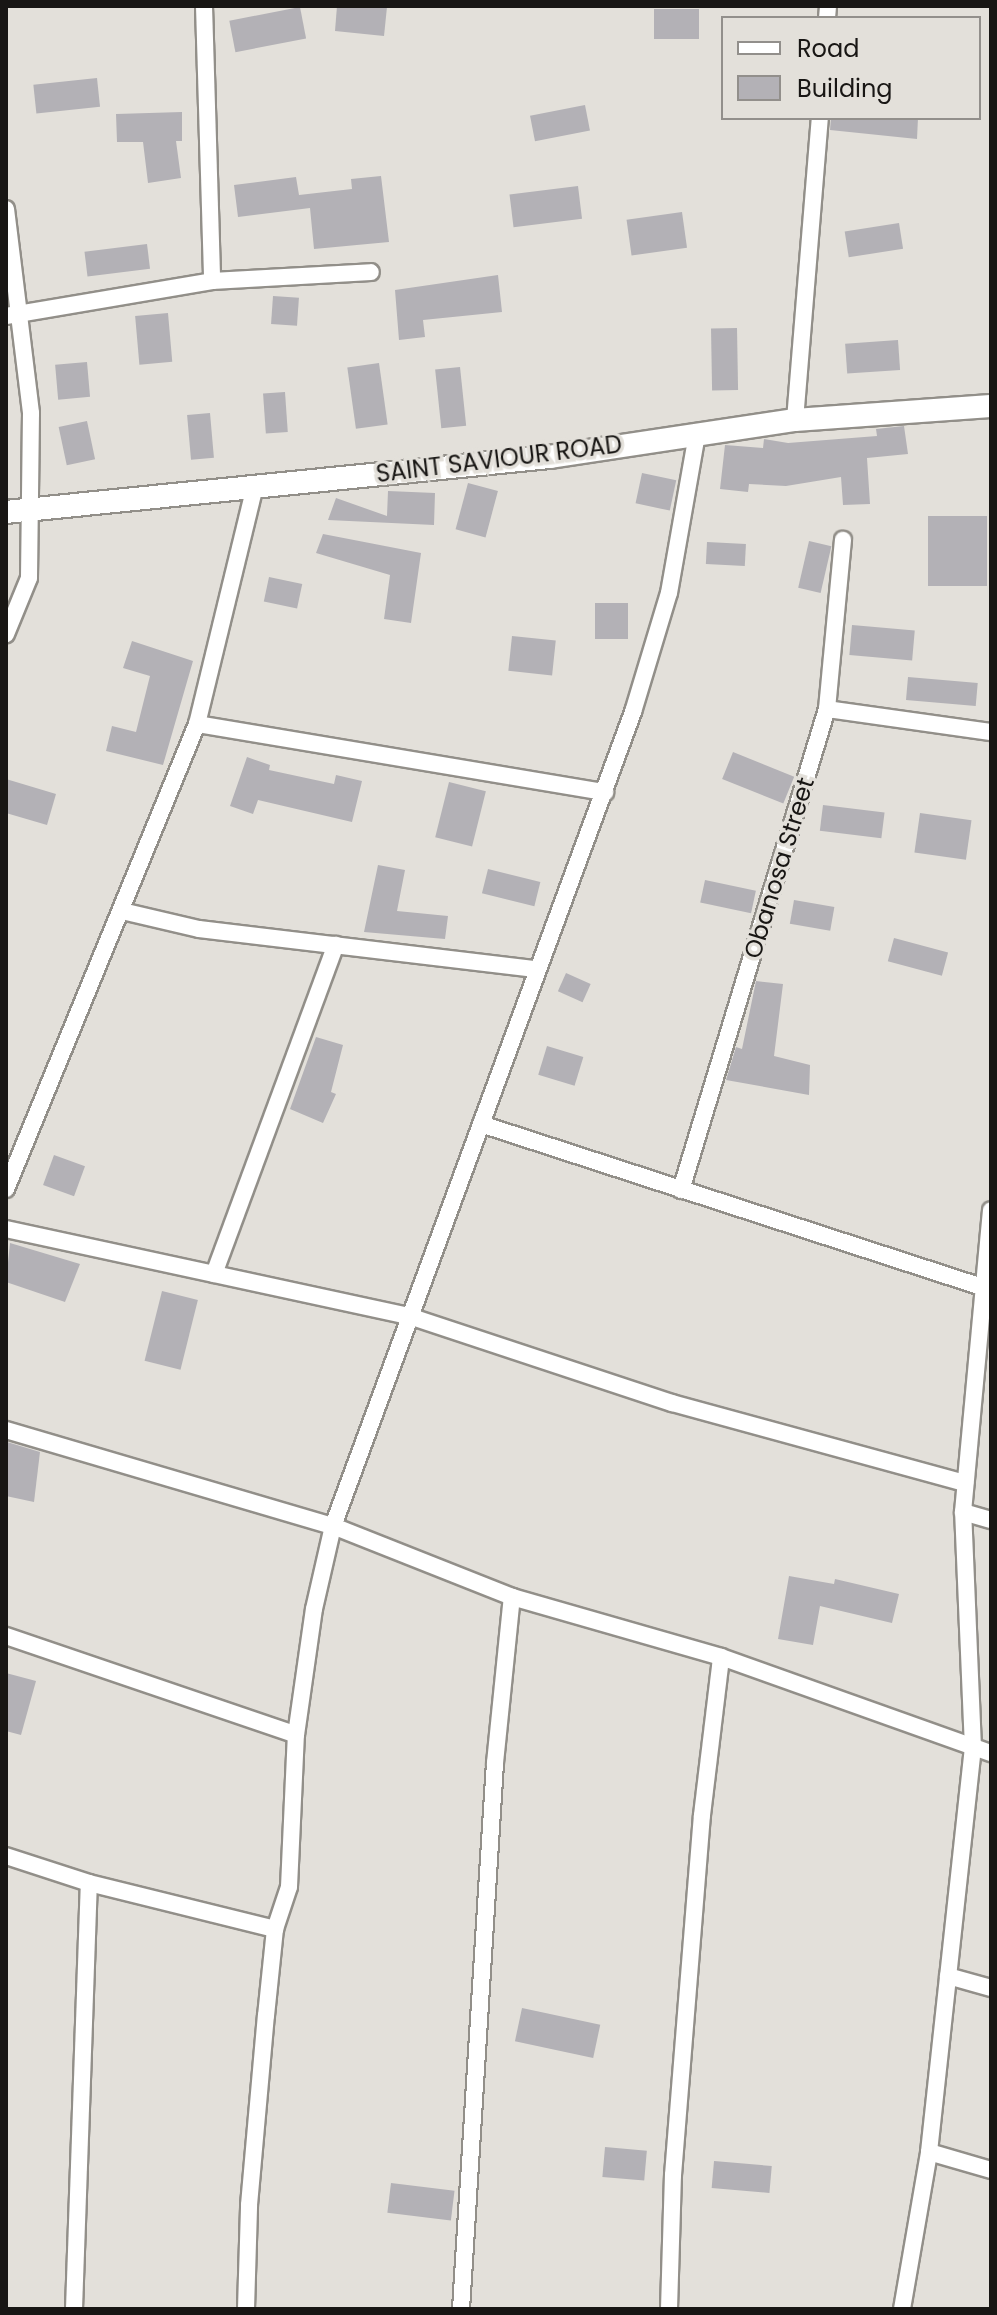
<!DOCTYPE html>
<style>
body{margin:0}
#map{position:relative;width:997px;height:2315px;overflow:hidden;background:#e3e0da;font-family:Poppins,sans-serif}
div>[style]{position:absolute}
.building>*{inset:0;background:#b3b1b6;transform-origin:0 0}
.roads{filter:drop-shadow(2px 0 #928f89) drop-shadow(-2px 0 #928f89) drop-shadow(0 2px #928f89) drop-shadow(0 -2px #928f89)}
.street>*{height:16px;margin:-8px;padding:0 8px;transform-origin:8px;border-radius:8px;background:#fff}
.secondary>*{height:22px;margin:-11px;padding:0 11px;transform-origin:11px;border-radius:11px;background:#fff}
span{translate:-50% -50%;white-space:nowrap;text-align:center;line-height:1.15;-webkit-text-stroke:7px #e3e0da;paint-order:stroke}
.street-label{font-size:24px;color:#181614}
.frame{position:absolute;inset:0;border:8px solid #181614;pointer-events:none}
.legend{position:absolute;left:721px;top:16px;width:260px;height:104px;box-sizing:border-box;background:#e3e0da;border:2px solid #928f8b;margin:0;padding:10px 14px;list-style:none;font-size:24px;color:#181614}
.legend li{display:flex;align-items:center;gap:16px;height:40px}
.legend b{width:40px;border:2px solid #928f8b}
</style>
<div id="map">
<div class="building">
<div style="clip-path:polygon(337px 6px,387px 7px,384px 36px,335px 31px)"></div>
<div style="left:300px;top:7px;width:32px;height:72px;rotate:79deg"></div>
<div style="left:699px;top:9px;width:30px;height:45px;rotate:90deg"></div>
<div style="left:97px;top:78px;width:29px;height:64px;rotate:84deg"></div>
<div style="left:585px;top:105px;width:26px;height:56px;rotate:79deg"></div>
<div style="clip-path:polygon(182px 112px,182px 141px,176px 141px,181px 178px,148px 183px,143px 142px,117px 142px,116px 114px)"></div>
<div style="clip-path:polygon(831px 118px,918px 118px,917px 139px,830px 130px)"></div>
<div style="clip-path:polygon(381px 176px,389px 242px,314px 249px,310px 208px,238px 217px,234px 185px,296px 177px,299px 195px,352px 189px,351px 179px)"></div>
<div style="left:578px;top:186px;width:33px;height:69px;rotate:83deg"></div>
<div style="left:682px;top:212px;width:36px;height:56px;rotate:82deg"></div>
<div style="left:899px;top:223px;width:26px;height:55px;rotate:81deg"></div>
<div style="left:147px;top:244px;width:25px;height:63px;rotate:83deg"></div>
<div style="clip-path:polygon(498px 275px,502px 312px,423px 320px,425px 337px,399px 340px,395px 290px)"></div>
<div style="left:273px;top:296px;width:26px;height:28px;rotate:4deg"></div>
<div style="left:168px;top:313px;width:49px;height:33px;rotate:85deg"></div>
<div style="left:737px;top:328px;width:62px;height:26px;rotate:89deg"></div>
<div style="left:898px;top:340px;width:30px;height:53px;rotate:86deg"></div>
<div style="left:87px;top:362px;width:35px;height:32px;rotate:85deg"></div>
<div style="left:379px;top:363px;width:62px;height:32px;rotate:82deg"></div>
<div style="left:460px;top:367px;width:59px;height:25px;rotate:84deg"></div>
<div style="left:285px;top:392px;width:40px;height:22px;rotate:86deg"></div>
<div style="left:210px;top:413px;width:45px;height:23px;rotate:85deg"></div>
<div style="left:87px;top:421px;width:39px;height:29px;rotate:78deg"></div>
<div style="clip-path:polygon(904px 426px,908px 454px,867px 458px,870px 504px,843px 505px,841px 477px,786px 486px,749px 484px,748px 492px,720px 489px,725px 445px,763px 448px,764px 439px,788px 443px,877px 436px,876px 429px)"></div>
<div style="left:642px;top:473px;width:35px;height:31px;rotate:12deg"></div>
<div style="left:468px;top:483px;width:31px;height:48px;rotate:15deg"></div>
<div style="clip-path:polygon(388px 491px,435px 493px,434px 525px,328px 520px,336px 498px,387px 516px)"></div>
<div style="left:928px;top:516px;width:59px;height:70px"></div>
<div style="clip-path:polygon(323px 534px,421px 553px,411px 623px,384px 619px,390px 575px,316px 553px)"></div>
<div style="left:809px;top:541px;width:23px;height:48px;rotate:13deg"></div>
<div style="left:707px;top:542px;width:39px;height:22px;rotate:3deg"></div>
<div style="left:269px;top:577px;width:34px;height:25px;rotate:12deg"></div>
<div style="left:595px;top:603px;width:33px;height:36px"></div>
<div style="left:852px;top:625px;width:63px;height:30px;rotate:5deg"></div>
<div style="left:512px;top:636px;width:44px;height:35px;rotate:6deg"></div>
<div style="clip-path:polygon(132px 641px,193px 661px,163px 765px,106px 751px,112px 726px,136px 732px,150px 676px,123px 668px)"></div>
<div style="left:908px;top:677px;width:70px;height:23px;rotate:5deg"></div>
<div style="left:733px;top:752px;width:66px;height:29px;rotate:22deg"></div>
<div style="clip-path:polygon(247px 757px,270px 765px,269px 770px,334px 784px,336px 775px,362px 781px,352px 822px,258px 800px,253px 814px,230px 806px)"></div>
<div style="clip-path:polygon(6px 779px,56px 794px,47px 825px,6px 813px)"></div>
<div style="left:449px;top:782px;width:38px;height:57px;rotate:14deg"></div>
<div style="left:823px;top:805px;width:62px;height:26px;rotate:7deg"></div>
<div style="left:920px;top:813px;width:52px;height:40px;rotate:8deg"></div>
<div style="clip-path:polygon(378px 865px,405px 870px,397px 911px,448px 916px,445px 939px,364px 932px)"></div>
<div style="left:488px;top:869px;width:54px;height:25px;rotate:14deg"></div>
<div style="left:705px;top:880px;width:52px;height:23px;rotate:12deg"></div>
<div style="left:794px;top:900px;width:41px;height:24px;rotate:10deg"></div>
<div style="left:894px;top:938px;width:56px;height:24px;rotate:15deg"></div>
<div style="left:566px;top:973px;width:27px;height:20px;rotate:24deg"></div>
<div style="clip-path:polygon(756px 981px,783px 984px,774px 1056px,810px 1065px,809px 1095px,726px 1080px,736px 1047px,742px 1049px)"></div>
<div style="clip-path:polygon(316px 1037px,343px 1045px,331px 1092px,336px 1094px,323px 1123px,290px 1109px)"></div>
<div style="left:547px;top:1046px;width:38px;height:30px;rotate:17deg"></div>
<div style="left:54px;top:1155px;width:33px;height:32px;rotate:20deg"></div>
<div style="clip-path:polygon(10px 1243px,80px 1264px,65px 1302px,6px 1282px)"></div>
<div style="left:162px;top:1291px;width:37px;height:72px;rotate:14deg"></div>
<div style="clip-path:polygon(7px 1442px,40px 1452px,34px 1502px,6px 1496px)"></div>
<div style="clip-path:polygon(789px 1576px,834px 1584px,835px 1579px,899px 1594px,892px 1623px,820px 1606px,813px 1645px,778px 1639px)"></div>
<div style="clip-path:polygon(6px 1673px,36px 1681px,21px 1735px,6px 1731px)"></div>
<div style="left:522px;top:2008px;width:80px;height:34px;rotate:12deg"></div>
<div style="left:605px;top:2147px;width:42px;height:30px;rotate:5deg"></div>
<div style="left:714px;top:2161px;width:58px;height:27px;rotate:5deg"></div>
<div style="left:391px;top:2183px;width:64px;height:30px;rotate:7deg"></div>
</div>
<div class="roads">
<div class="street">
<div style="left:204px;top:6px;width:275px;rotate:88.3deg"></div>
<div style="left:827px;top:18px;width:12px;rotate:-85deg"></div>
<div style="left:6px;top:209px;width:206px;rotate:83deg"></div>
<div style="left:31px;top:413px;width:165px;rotate:90.7deg"></div>
<div style="left:29px;top:578px;width:61px;rotate:112.3deg"></div>
<div style="left:6px;top:316px;width:209px;rotate:-9.6deg"></div>
<div style="left:212px;top:281px;width:159px;rotate:-3.2deg"></div>
<div style="left:795px;top:420px;width:303px;rotate:-85.3deg"></div>
<div style="left:827px;top:709px;width:166px;rotate:8deg"></div>
<div style="left:197px;top:724px;width:414px;rotate:9.5deg"></div>
<div style="left:122px;top:911px;width:79px;rotate:13.2deg"></div>
<div style="left:199px;top:929px;width:339px;rotate:6.8deg"></div>
<div style="left:481px;top:1124px;width:527px;rotate:18.02deg"></div>
<div style="left:6px;top:1189px;width:503px;rotate:-67.67deg"></div>
<div style="left:197px;top:724px;width:245px;rotate:-76.3deg"></div>
<div style="left:681px;top:1190px;width:503px;rotate:-73.12deg"></div>
<div style="left:827px;top:709px;width:170px;rotate:-84.6deg"></div>
<div style="left:6px;top:1229px;width:415px;rotate:12.2deg"></div>
<div style="left:412px;top:1317px;width:274px;rotate:18.3deg"></div>
<div style="left:672px;top:1403px;width:304px;rotate:15.3deg"></div>
<div style="left:214px;top:1274px;width:351px;rotate:-69.7deg"></div>
<div style="left:6px;top:1430px;width:341px;rotate:16.4deg"></div>
<div style="left:333px;top:1526px;width:193px;rotate:21.6deg"></div>
<div style="left:512px;top:1597px;width:217px;rotate:16deg"></div>
<div style="left:721px;top:1657px;width:287px;rotate:19.6deg"></div>
<div style="left:963px;top:1512px;width:29px;rotate:16deg"></div>
<div style="left:6px;top:1636px;width:306px;rotate:18.8deg"></div>
<div style="left:6px;top:1856px;width:87px;rotate:18deg"></div>
<div style="left:89px;top:1883px;width:192px;rotate:13.9deg"></div>
<div style="left:948px;top:1976px;width:45px;rotate:15.6deg"></div>
<div style="left:929px;top:2152px;width:65px;rotate:16.2deg"></div>
<div style="left:74px;top:2309px;width:426px;rotate:-88deg"></div>
<div style="left:246px;top:2309px;width:104px;rotate:-88.3deg"></div>
<div style="left:249px;top:2205px;width:190px;rotate:-84.9deg"></div>
<div style="left:266px;top:2016px;width:87px;rotate:-84.1deg"></div>
<div style="left:275px;top:1929px;width:44px;rotate:-71.6deg"></div>
<div style="left:289px;top:1887px;width:152px;rotate:-87.4deg"></div>
<div style="left:296px;top:1735px;width:127px;rotate:-81.9deg"></div>
<div style="left:314px;top:1609px;width:85px;rotate:-77.1deg"></div>
<div style="left:333px;top:1526px;width:868px;rotate:-69.77deg"></div>
<div style="left:633px;top:712px;width:124px;rotate:-73.2deg"></div>
<div style="left:669px;top:593px;width:161px;rotate:-80deg"></div>
<div style="left:461px;top:2309px;width:547px;rotate:-86.44deg"></div>
<div style="left:495px;top:1763px;width:167px;rotate:-84.2deg"></div>
<div style="left:669px;top:2309px;width:134px;rotate:-88.3deg"></div>
<div style="left:673px;top:2175px;width:361px;rotate:-85.4deg"></div>
<div style="left:702px;top:1815px;width:159px;rotate:-83.1deg"></div>
<div style="left:902px;top:2309px;width:159px;rotate:-80.2deg"></div>
<div style="left:929px;top:2152px;width:406px;rotate:-83.8deg"></div>
<div style="left:973px;top:1748px;width:236px;rotate:-92.4deg"></div>
<div style="left:963px;top:1512px;width:303px;rotate:-84.7deg"></div>
</div>
<div class="secondary">
<div style="left:6px;top:512px;width:546px;rotate:-5.78deg"></div>
<div style="left:549px;top:457px;width:249px;rotate:-8.6deg"></div>
<div style="left:795px;top:420px;width:196px;rotate:-4.1deg"></div>
</div>
</div>
<div class="street-label">
<span style="left:499px;top:459px;rotate:-7deg">SAINT SAVIOUR ROAD</span>
<span style="left:779px;top:868px;rotate:-73deg">Obanosa Street</span>
</div>
<div class="frame"></div>
<ul class="legend">
<li><b style="height:10px;background:#fff"></b>Road</li>
<li><b style="height:22px;background:#b3b1b6"></b>Building</li>
</ul>
</div>
